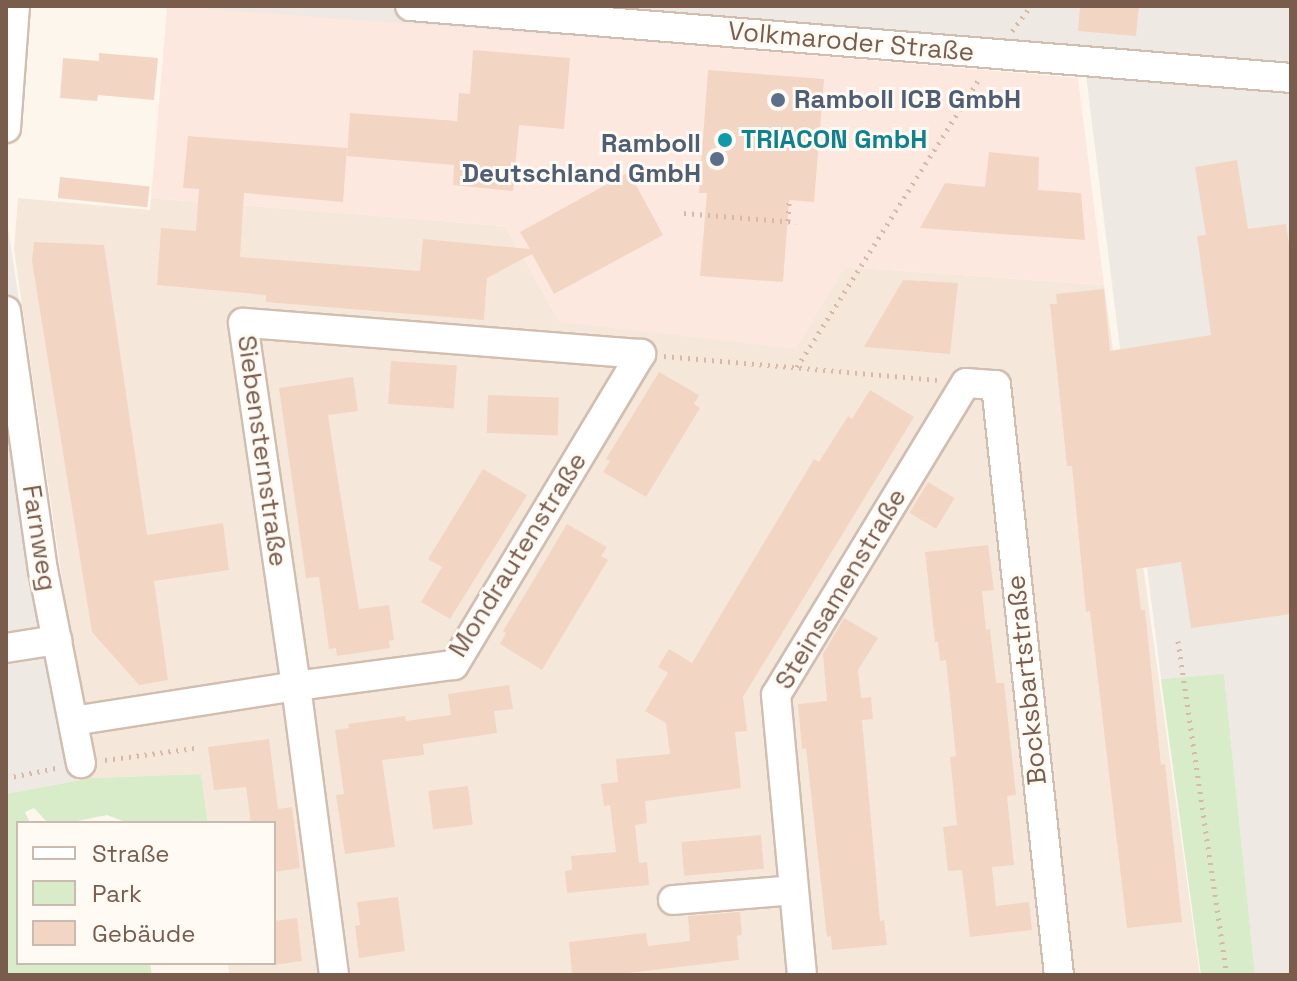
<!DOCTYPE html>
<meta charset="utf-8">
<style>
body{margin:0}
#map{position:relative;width:1297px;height:981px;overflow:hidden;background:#fdf6ec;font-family:"Space Grotesk",sans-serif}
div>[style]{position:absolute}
.residential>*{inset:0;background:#f5e8da}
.commercial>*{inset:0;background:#fde8e0}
.industrial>*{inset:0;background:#efe9e4}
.green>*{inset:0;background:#d8ecc9}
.building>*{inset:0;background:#f3d5c3;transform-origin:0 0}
.path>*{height:5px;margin-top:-2.5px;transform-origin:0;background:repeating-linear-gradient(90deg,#d9b8a5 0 2px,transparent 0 8px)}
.roads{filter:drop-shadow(2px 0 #d1beb0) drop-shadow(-2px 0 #d1beb0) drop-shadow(0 2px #d1beb0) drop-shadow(0 -2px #d1beb0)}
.minor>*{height:28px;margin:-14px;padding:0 14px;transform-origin:14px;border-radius:14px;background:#fff}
.dots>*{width:22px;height:22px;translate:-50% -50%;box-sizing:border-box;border:4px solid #fffaf3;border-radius:50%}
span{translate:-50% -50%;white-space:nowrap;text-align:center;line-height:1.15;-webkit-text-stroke:6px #fffaf3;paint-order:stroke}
.street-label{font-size:26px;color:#7a5c4d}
.service-label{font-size:26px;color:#4e5e75;font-weight:700}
.left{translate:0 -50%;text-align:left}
.right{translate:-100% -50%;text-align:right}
.culture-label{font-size:26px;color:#0d838f;font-weight:700}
.frame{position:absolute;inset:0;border:8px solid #7a5c4d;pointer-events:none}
.legend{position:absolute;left:16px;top:821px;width:260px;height:144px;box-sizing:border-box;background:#fffaf3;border:2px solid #cabbb1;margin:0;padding:10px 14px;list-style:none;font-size:24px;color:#7a5c4d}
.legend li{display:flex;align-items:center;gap:16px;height:40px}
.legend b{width:40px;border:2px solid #cabbb1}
</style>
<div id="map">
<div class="residential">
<div style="clip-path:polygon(18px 198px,150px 210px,151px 198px,505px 226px,560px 322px,845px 267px,1104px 285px,1200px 975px,229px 975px,228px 963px,274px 963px,274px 823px,208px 823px,201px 774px,91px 778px,14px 250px)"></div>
</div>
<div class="commercial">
<div style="clip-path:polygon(167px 6px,232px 6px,1078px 78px,1104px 285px,845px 267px,796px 349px,560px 322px,505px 226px,151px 198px)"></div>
</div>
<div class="industrial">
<div style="clip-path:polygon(170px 6px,1291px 6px,1291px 975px,1255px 975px,1224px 675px,1161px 679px,1086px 75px)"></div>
<div style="clip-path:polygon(6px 214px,91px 778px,6px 794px)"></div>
</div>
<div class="green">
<div style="clip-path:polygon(1224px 674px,1255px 975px,1201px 975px,1161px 679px)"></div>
<div style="clip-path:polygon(201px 774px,208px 823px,128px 823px,107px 815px,68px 823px,48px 823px,34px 808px,25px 812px,30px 823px,18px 823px,18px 963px,150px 963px,152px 975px,6px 975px,6px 794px,91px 778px)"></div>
</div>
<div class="building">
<div style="clip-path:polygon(1080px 6px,1139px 6px,1136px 36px,1078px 31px)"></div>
<div style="clip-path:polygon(473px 50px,570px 58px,564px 129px,519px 125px,513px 191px,453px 185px,454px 165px,347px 156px,350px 113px,457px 121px,459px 93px,470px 94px)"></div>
<div style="clip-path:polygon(99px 53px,158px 58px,154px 100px,98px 95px,97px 101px,60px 98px,63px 58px,99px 61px)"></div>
<div style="clip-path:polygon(708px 70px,824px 79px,814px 202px,789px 200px,783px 282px,700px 276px,707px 193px,699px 193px)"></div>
<div style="clip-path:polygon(188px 136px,347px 148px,343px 202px,244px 193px,240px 257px,420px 271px,423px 239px,530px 249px,520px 232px,629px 172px,663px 235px,554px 294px,532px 254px,487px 278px,484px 320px,266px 302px,266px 295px,157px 285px,161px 228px,196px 231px,199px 189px,183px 188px)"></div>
<div style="clip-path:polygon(989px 152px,1039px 157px,1038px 190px,1081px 193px,1085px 240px,920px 228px,945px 183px,985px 187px)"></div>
<div style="clip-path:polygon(1237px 160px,1248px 229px,1286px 224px,1291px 257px,1291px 614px,1191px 628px,1181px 562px,1136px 569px,1141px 610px,1145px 610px,1161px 765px,1165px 764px,1182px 922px,1127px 928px,1090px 611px,1086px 612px,1072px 466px,1067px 466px,1050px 304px,1057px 304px,1056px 294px,1104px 289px,1110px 351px,1211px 335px,1197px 236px,1206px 235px,1195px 167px)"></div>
<div style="left:60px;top:177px;width:90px;height:21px;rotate:6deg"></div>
<div style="clip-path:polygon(34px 242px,104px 245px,147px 535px,223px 523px,229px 570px,154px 581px,168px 680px,139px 685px,92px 632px,32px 261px)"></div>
<div style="clip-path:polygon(903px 280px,958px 283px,950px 354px,864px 347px)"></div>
<div style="left:391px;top:361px;width:66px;height:43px;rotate:4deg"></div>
<div style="clip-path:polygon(659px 372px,699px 395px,694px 404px,700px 408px,646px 497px,603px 472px,610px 461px,606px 459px)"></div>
<div style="clip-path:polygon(353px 377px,358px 411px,328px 415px,340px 493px,359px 609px,389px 605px,394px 640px,389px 641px,390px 648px,337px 656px,336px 648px,329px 649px,319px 577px,306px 578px,279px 388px)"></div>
<div style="clip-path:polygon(870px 390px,914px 417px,743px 697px,747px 731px,735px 732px,741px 788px,645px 801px,647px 823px,635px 825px,639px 863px,647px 862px,649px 885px,567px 893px,565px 871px,572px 870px,571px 856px,616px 852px,610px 805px,604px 806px,601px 784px,618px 782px,616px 759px,670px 754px,666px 723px,645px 711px,668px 673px,658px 667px,669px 649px,692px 663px,814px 459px,819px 462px,848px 416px,852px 419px)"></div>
<div style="left:488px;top:395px;width:71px;height:38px;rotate:2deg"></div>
<div style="clip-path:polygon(483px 469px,527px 495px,450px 619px,421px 602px,442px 567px,428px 559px)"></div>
<div style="left:928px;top:482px;width:31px;height:36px;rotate:31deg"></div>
<div style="clip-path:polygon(567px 524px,607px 547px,601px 556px,608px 560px,542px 670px,500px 644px,506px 633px,503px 631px)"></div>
<div style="clip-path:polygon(988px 545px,994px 590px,982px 591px,986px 630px,990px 629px,996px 683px,1004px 683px,1016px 795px,1007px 796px,1014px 865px,992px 867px,996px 906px,1029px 902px,1032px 930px,970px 937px,962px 870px,948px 871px,943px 827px,957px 825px,950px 757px,956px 756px,946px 660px,940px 661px,938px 642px,935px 642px,925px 552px)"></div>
<div style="clip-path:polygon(844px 618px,878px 638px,858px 670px,861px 698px,871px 697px,873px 719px,862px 720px,880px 921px,884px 920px,887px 945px,832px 950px,831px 936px,827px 937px,806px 748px,802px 749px,798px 704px,827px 701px,823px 654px)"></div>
<div style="clip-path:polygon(509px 685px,513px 709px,494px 711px,497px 733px,423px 744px,424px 755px,382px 760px,395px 847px,345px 854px,336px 795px,344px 794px,335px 730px,349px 728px,348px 724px,405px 716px,406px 721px,451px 715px,448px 694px)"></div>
<div style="clip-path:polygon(269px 739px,278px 809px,292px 807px,300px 868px,274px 872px,274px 823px,251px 823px,246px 787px,214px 790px,208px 747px)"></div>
<div style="left:468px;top:786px;width:39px;height:40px;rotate:83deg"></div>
<div style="left:761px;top:835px;width:34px;height:80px;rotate:85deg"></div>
<div style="clip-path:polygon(398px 897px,405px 951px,359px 958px,355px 926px,360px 925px,357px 902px)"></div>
<div style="clip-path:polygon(740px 912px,742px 935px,737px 936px,739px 960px,610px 975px,572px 975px,569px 942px,646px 933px,648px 946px,690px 941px,688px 916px)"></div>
<div style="clip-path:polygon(297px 918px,302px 961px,274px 965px,274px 921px)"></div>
</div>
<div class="path">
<div style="left:1012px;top:31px;width:31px;rotate:-53deg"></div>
<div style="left:684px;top:213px;width:112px;rotate:4.6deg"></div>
<div style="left:788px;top:221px;width:21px;rotate:-87deg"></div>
<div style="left:664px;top:356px;width:274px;rotate:5deg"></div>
<div style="left:797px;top:367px;width:341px;rotate:-57.7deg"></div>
<div style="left:1178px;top:641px;width:338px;rotate:81.7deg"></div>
<div style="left:105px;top:760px;width:91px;rotate:-7.6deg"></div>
<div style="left:6px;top:778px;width:51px;rotate:-11.3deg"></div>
</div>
<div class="roads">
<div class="minor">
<div style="left:410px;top:6px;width:884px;rotate:4.67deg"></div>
<div style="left:6px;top:128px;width:122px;rotate:-85.8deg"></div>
<div style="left:6px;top:311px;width:262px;rotate:81.9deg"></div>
<div style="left:43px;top:570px;width:197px;rotate:78.9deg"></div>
<div style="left:6px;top:648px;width:52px;rotate:-8.9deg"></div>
<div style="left:73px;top:721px;width:226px;rotate:-8.9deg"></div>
<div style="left:296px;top:686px;width:159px;rotate:-7.6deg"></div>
<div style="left:454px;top:665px;width:363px;rotate:-59deg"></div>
<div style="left:641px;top:354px;width:399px;rotate:-175.5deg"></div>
<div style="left:243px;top:323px;width:367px;rotate:81.7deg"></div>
<div style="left:296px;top:686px;width:291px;rotate:82.5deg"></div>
<div style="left:673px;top:900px;width:121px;rotate:-4.7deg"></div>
<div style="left:802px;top:975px;width:281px;rotate:-95.3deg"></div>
<div style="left:776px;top:695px;width:365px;rotate:-58.7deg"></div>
<div style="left:966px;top:383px;width:30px;rotate:4deg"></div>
<div style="left:996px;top:385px;width:593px;rotate:83.91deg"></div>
</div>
</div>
<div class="dots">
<div style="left:778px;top:100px;background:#5c6f8a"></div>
<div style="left:725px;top:140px;background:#0f9aa8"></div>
<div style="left:717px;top:159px;background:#5c6f8a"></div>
</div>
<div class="street-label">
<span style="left:851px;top:42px;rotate:5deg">Volkmaroder Straße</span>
<span style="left:262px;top:451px;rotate:82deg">Siebensternstraße</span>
<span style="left:39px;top:538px;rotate:81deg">Farnweg</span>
<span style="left:518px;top:555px;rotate:-58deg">Mondrautenstraße</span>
<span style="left:841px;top:589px;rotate:-59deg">Steinsamenstraße</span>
<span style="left:1027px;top:680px;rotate:-96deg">Bocksbartstraße</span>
</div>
<div class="service-label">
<span class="left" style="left:794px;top:100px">Ramboll ICB GmbH</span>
<span class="right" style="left:701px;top:159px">Ramboll<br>Deutschland GmbH</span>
</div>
<div class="culture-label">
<span class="left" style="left:741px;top:140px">TRIACON GmbH</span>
</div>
<div class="frame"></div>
<ul class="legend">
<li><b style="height:10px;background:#fff"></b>Straße</li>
<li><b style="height:22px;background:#d8ecc9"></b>Park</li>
<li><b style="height:22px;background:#f3d5c3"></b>Gebäude</li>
</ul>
</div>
